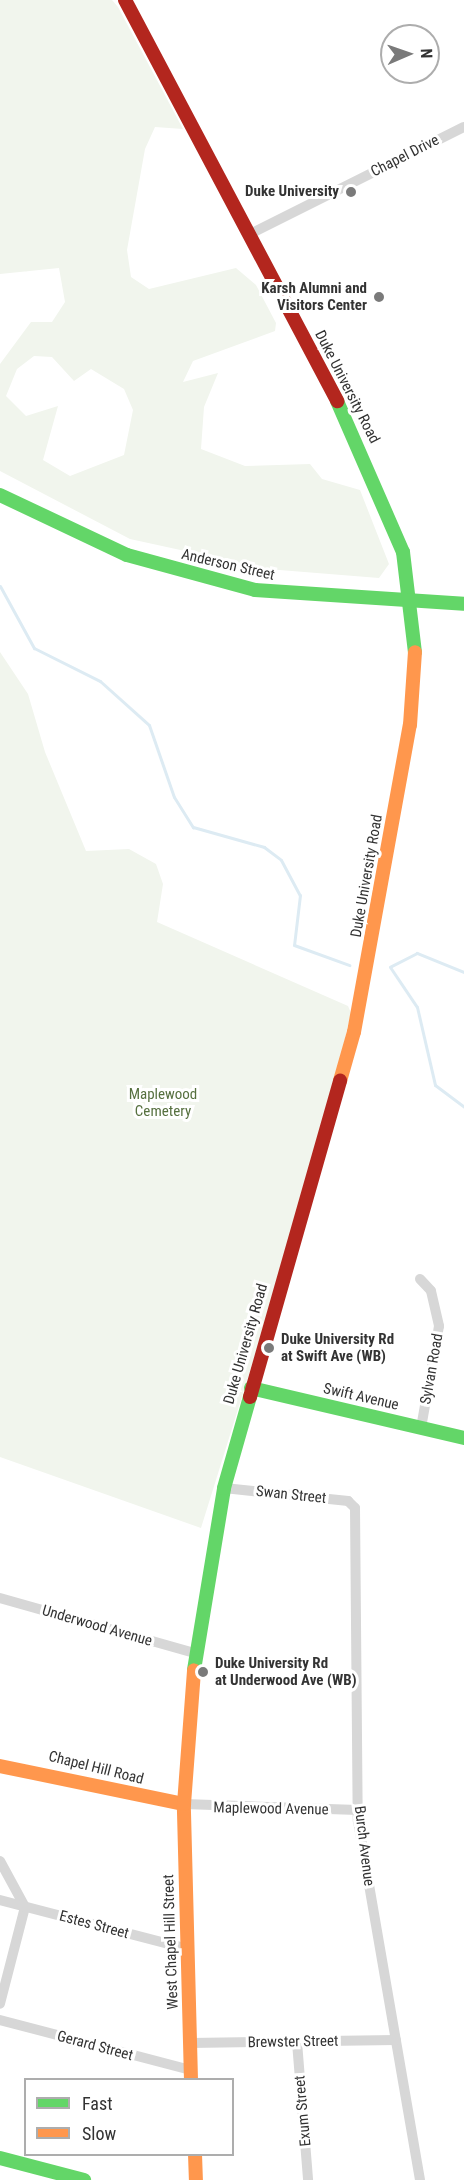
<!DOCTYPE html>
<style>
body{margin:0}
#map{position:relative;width:464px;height:2180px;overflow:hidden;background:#fff;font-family:"Roboto Condensed",sans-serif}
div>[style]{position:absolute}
.green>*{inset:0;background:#f1f5ed}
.stream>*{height:3px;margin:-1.5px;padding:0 1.5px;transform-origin:1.5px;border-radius:1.5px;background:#ddebf3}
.street>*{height:10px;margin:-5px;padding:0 5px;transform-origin:5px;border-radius:5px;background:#d7d7d7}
.fast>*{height:14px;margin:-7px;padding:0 7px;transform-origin:7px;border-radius:7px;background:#63d668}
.slow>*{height:14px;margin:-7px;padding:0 7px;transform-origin:7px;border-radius:7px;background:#ff974d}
.jam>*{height:14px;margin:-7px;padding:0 7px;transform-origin:7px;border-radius:7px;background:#b3261e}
.dots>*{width:16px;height:16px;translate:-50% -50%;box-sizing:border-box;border:3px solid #fff;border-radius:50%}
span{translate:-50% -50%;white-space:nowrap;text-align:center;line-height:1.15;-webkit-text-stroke:6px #fff;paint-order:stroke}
.street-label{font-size:15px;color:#333}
.poi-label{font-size:15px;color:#333;font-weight:700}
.right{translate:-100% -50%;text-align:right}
.left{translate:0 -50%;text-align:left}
.park-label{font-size:15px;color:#56703f}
.legend{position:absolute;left:24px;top:2078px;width:210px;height:78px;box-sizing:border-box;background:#fff;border:2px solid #adadad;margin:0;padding:8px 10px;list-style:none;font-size:18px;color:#333}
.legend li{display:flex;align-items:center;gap:12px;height:30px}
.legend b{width:30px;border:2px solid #adadad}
.north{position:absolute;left:380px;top:24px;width:60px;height:60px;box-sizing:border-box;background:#fff;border:2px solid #adadad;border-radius:50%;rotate:88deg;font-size:16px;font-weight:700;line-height:24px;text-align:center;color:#333}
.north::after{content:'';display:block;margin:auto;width:21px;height:27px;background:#7a7a7a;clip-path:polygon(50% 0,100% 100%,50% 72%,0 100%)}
</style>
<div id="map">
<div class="green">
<div style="clip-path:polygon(evenodd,0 0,112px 0,118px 7px,183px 129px,155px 127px,145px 149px,127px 250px,131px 277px,149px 289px,236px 268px,256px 285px,276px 323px,275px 331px,193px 361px,183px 382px,218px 373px,204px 407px,201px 449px,245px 466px,310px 464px,322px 479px,360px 490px,389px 564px,379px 578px,267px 569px,130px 539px,0 471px,0 364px,31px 322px,52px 322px,65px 302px,59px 268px,0 274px,0 0,34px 356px,52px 357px,74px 381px,91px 369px,124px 389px,133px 410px,124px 455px,70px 476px,43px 460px,58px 406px,26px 416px,6px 396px,17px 369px,34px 356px)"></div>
<div style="clip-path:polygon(0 652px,28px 694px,45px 752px,86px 851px,129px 849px,156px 864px,163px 884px,157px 922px,348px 1006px,351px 1013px,317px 1156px,201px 1528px,0 1457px)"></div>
</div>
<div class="stream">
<div style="left:0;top:586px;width:71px;rotate:61.3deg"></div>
<div style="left:34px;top:648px;width:74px;rotate:26.6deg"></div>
<div style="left:100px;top:681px;width:66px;rotate:41.9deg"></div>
<div style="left:149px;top:725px;width:76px;rotate:70.9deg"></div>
<div style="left:174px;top:797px;width:36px;rotate:58deg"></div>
<div style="left:193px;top:827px;width:74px;rotate:15.7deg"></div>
<div style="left:264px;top:847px;width:21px;rotate:37deg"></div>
<div style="left:281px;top:860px;width:40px;rotate:62deg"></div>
<div style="left:300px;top:895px;width:50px;rotate:96.8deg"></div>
<div style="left:294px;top:945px;width:59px;rotate:20deg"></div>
<div style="left:464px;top:972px;width:51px;rotate:-158deg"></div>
<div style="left:417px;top:953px;width:30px;rotate:153deg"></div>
<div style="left:390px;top:967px;width:48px;rotate:56deg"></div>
<div style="left:417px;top:1007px;width:80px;rotate:77deg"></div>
<div style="left:435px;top:1085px;width:36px;rotate:37deg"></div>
</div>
<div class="street">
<div style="left:250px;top:234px;width:239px;rotate:-26.6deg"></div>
<div style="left:420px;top:1279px;width:16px;rotate:47deg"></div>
<div style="left:431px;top:1291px;width:36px;rotate:77deg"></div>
<div style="left:439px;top:1326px;width:104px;rotate:100deg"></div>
<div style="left:224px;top:1488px;width:125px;rotate:6deg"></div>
<div style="left:348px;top:1501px;width:10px;rotate:45deg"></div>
<div style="left:355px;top:1508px;width:313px;rotate:89.5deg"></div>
<div style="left:358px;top:1821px;width:364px;rotate:80.2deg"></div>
<div style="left:0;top:1598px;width:203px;rotate:15.8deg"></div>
<div style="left:184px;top:1804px;width:174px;rotate:2deg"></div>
<div style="left:0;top:1861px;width:52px;rotate:61.5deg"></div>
<div style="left:25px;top:1907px;width:100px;rotate:104.5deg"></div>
<div style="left:0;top:1900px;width:194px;rotate:14.6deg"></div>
<div style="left:0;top:2020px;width:196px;rotate:14.7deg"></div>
<div style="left:297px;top:2042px;width:138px;rotate:85.4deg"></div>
<div style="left:190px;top:2043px;width:206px;rotate:-0.8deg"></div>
</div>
<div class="fast">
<div style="left:337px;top:401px;width:165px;rotate:66.4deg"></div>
<div style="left:403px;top:552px;width:101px;rotate:83.2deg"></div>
<div style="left:0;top:495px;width:140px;rotate:25.3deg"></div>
<div style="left:127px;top:555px;width:133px;rotate:15.3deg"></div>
<div style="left:255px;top:590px;width:209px;rotate:3.8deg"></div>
<div style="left:251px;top:1388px;width:219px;rotate:13.2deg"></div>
<div style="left:194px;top:1670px;width:184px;rotate:-80.6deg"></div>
<div style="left:224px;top:1488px;width:95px;rotate:-74.1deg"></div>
<div style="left:0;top:2158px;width:87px;rotate:14.7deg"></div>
</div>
<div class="slow">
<div style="left:340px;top:1081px;width:51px;rotate:-74.1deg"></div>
<div style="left:354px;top:1032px;width:312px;rotate:-79.7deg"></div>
<div style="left:410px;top:725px;width:73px;rotate:-86.1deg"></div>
<div style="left:0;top:1766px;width:188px;rotate:11.7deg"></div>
<div style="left:191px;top:2080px;width:276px;rotate:-91.5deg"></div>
<div style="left:184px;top:1804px;width:134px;rotate:-85.7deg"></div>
<div style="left:195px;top:2154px;width:26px;rotate:88deg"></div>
</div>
<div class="jam">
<div style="left:125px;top:0;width:454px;rotate:62.1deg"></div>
<div style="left:250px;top:1397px;width:329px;rotate:-74.1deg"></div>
</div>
<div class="dots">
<div style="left:351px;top:192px;background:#7a7a7a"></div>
<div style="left:379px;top:297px;background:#7a7a7a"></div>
<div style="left:269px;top:1348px;background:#7a7a7a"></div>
<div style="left:203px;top:1672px;background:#7a7a7a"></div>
</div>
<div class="street-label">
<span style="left:405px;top:156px;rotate:-27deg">Chapel Drive</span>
<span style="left:347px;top:387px;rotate:63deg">Duke University Road</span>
<span style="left:228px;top:565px;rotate:13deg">Anderson Street</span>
<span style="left:367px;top:876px;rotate:-80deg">Duke University Road</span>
<span style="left:246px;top:1344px;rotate:-74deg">Duke University Road</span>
<span style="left:432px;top:1369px;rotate:-80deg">Sylvan Road</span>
<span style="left:361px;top:1397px;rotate:13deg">Swift Avenue</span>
<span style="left:291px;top:1495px;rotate:6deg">Swan Street</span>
<span style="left:97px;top:1626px;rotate:16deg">Underwood Avenue</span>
<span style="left:96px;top:1768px;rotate:14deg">Chapel Hill Road</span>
<span style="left:271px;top:1809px;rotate:1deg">Maplewood Avenue</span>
<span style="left:364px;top:1846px;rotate:83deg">Burch Avenue</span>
<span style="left:94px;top:1925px;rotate:15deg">Estes Street</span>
<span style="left:171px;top:1942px;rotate:-92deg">West Chapel Hill Street</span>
<span style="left:293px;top:2042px;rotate:-1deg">Brewster Street</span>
<span style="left:95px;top:2046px;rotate:15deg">Gerard Street</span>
<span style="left:303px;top:2111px;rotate:-95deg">Exum Street</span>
</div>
<div class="poi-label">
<span class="right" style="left:339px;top:192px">Duke University</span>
<span class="right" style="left:367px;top:297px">Karsh Alumni and<br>Visitors Center</span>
<span class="left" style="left:281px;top:1348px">Duke University Rd<br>at Swift Ave (WB)</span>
<span class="left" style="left:215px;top:1672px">Duke University Rd<br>at Underwood Ave (WB)</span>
</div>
<div class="park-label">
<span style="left:163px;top:1103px">Maplewood<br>Cemetery</span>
</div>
<ul class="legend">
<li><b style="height:8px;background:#63d668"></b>Fast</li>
<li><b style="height:8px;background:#ff974d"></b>Slow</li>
</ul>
<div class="north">N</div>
</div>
